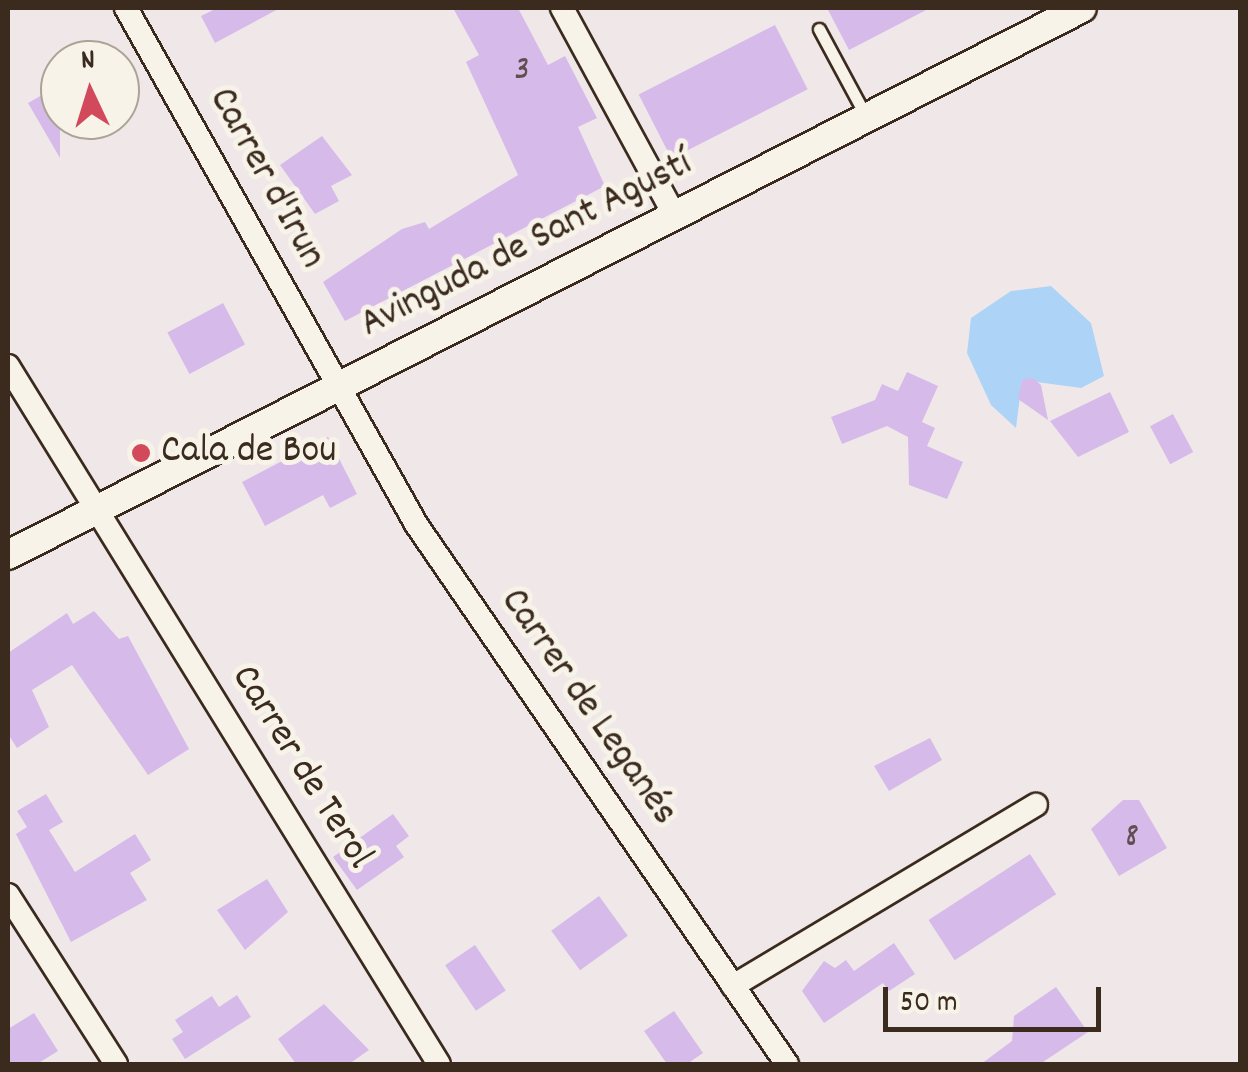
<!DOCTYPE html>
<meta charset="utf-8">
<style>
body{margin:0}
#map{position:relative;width:1248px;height:1072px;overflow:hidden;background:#f0e8e8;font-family:Dekko,sans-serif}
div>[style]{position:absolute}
.water>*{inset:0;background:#add4f7}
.building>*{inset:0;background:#d6bae9;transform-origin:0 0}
.roads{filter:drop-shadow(2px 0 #3b2a1e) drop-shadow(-2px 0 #3b2a1e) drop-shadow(0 2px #3b2a1e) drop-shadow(0 -2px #3b2a1e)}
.service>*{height:11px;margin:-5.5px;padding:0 5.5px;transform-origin:5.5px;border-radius:5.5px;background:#f7f3e8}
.minor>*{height:22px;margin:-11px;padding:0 11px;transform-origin:11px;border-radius:11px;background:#f7f3e8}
.tertiary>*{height:28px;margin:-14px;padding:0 14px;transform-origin:14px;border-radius:14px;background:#f7f3e8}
.dots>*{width:28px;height:28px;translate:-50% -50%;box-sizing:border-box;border:5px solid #f7f3e8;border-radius:50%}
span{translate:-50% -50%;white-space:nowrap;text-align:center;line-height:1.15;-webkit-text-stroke:10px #f7f3e8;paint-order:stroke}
.number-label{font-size:35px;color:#624e51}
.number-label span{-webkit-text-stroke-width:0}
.street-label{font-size:40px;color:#3b2a1e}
.poi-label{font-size:40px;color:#3b2a1e}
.left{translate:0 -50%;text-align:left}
.frame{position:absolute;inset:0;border:10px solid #3b2a1e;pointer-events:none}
.north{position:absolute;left:40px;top:40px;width:100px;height:100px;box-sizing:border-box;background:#f7f3e8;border:2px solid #aca397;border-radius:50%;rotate:356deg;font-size:28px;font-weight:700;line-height:40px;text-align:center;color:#3b2a1e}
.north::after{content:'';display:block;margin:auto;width:35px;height:45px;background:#d1495b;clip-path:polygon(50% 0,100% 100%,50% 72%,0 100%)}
.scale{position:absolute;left:883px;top:987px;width:218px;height:45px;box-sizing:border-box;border:5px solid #3b2a1e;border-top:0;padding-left:12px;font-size:30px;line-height:35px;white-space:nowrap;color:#3b2a1e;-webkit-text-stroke:8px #f7f3e8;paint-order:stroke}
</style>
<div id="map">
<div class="water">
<div style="clip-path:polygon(1051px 286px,1091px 323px,1104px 376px,1081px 388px,1022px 380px,1016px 428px,991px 405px,967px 353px,971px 318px,1011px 291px)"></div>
</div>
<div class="building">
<div style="clip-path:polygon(217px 8px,280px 8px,215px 43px,201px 16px)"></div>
<div style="clip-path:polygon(453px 8px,518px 8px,548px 65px,565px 56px,597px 118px,578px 127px,605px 186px,345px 321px,323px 282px,402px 229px,425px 222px,429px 229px,518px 175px,466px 62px,479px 55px)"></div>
<div style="clip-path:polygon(827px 8px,930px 8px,849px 50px)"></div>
<div style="left:775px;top:25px;width:72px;height:153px;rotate:63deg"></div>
<div style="clip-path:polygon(60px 85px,60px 158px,28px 103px)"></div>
<div style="clip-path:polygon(322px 136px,352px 175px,331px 186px,339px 201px,315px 214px,280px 165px)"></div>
<div style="left:223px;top:303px;width:47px;height:63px;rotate:62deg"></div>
<div style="clip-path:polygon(907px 372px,938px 386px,922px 422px,935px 428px,927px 446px,963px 462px,947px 499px,909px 485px,908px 437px,887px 426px,842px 444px,831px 417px,875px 400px,882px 384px,898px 391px)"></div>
<div style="clip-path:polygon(1033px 378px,1041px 385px,1048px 420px,1018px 399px,1022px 380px)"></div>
<div style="clip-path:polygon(1110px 392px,1129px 432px,1078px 457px,1050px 421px)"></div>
<div style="left:1173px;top:414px;width:43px;height:26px;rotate:62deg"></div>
<div style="clip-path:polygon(328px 437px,357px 494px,330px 508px,323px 495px,265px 526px,242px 482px)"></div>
<div style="clip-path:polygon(94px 611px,119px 639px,128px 636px,189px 749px,148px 775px,72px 665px,32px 690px,49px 727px,17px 748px,8px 734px,8px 653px,67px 613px,73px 624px)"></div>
<div style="clip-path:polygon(930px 738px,942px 760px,889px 791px,874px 766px)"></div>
<div style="clip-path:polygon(46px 794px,63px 822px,49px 830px,75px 872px,135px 834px,151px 860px,130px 873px,147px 900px,71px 942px,16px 834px,27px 827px,17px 811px)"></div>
<div style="clip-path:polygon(1123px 800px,1139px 800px,1167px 848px,1119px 876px,1091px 829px)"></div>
<div style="clip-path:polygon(393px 814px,409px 836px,396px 846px,404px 857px,357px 890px,333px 857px)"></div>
<div style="left:1030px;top:854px;width:48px;height:121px;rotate:57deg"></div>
<div style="clip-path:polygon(267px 879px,288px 912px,245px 950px,217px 910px)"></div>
<div style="left:599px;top:896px;width:49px;height:59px;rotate:54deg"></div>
<div style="clip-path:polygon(894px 943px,915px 974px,889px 991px,883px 983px,824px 1023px,802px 991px,824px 961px,835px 968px,846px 960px,854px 971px)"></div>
<div style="left:475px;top:945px;width:55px;height:36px;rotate:56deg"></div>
<div style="clip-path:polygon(1056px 987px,1088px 1032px,1040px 1064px,981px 1064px,1012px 1041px,1014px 1016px)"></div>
<div style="clip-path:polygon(237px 995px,251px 1017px,185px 1059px,172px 1039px,183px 1032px,175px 1020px,212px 996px,219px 1007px)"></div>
<div style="clip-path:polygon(324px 1004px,369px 1050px,349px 1064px,296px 1064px,278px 1039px)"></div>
<div style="clip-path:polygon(674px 1011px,703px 1053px,687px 1064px,667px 1064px,644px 1031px)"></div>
<div style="clip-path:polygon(34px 1013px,58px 1051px,37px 1064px,8px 1064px,8px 1029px)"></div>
</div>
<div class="roads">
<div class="service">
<div style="left:819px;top:29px;width:101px;rotate:61.7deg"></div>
</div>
<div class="minor">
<div style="left:126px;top:8px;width:592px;rotate:60.66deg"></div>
<div style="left:416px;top:524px;width:655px;rotate:55.51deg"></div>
<div style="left:562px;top:8px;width:237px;rotate:61.5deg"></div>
<div style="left:8px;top:366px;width:820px;rotate:58.31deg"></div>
<div style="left:8px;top:895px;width:201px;rotate:57.4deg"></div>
<div style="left:733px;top:986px;width:353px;rotate:-30.9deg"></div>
</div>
<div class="tertiary">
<div style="left:8px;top:555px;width:1205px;rotate:-26.99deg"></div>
</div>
</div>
<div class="dots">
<div style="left:141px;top:453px;background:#d1495b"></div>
</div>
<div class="number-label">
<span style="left:522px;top:71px">3</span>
<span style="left:1132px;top:838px">8</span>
</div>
<div class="street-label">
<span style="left:265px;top:179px;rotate:61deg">Carrer d'Irun</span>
<span style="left:527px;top:246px;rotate:-27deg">Avinguda de Sant Agustí</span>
<span style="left:587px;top:708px;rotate:55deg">Carrer de Leganés</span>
<span style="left:300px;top:768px;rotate:58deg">Carrer de Terol</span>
</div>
<div class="poi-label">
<span class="left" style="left:161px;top:453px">Cala de Bou</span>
</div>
<div class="frame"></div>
<div class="north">N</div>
<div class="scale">50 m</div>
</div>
